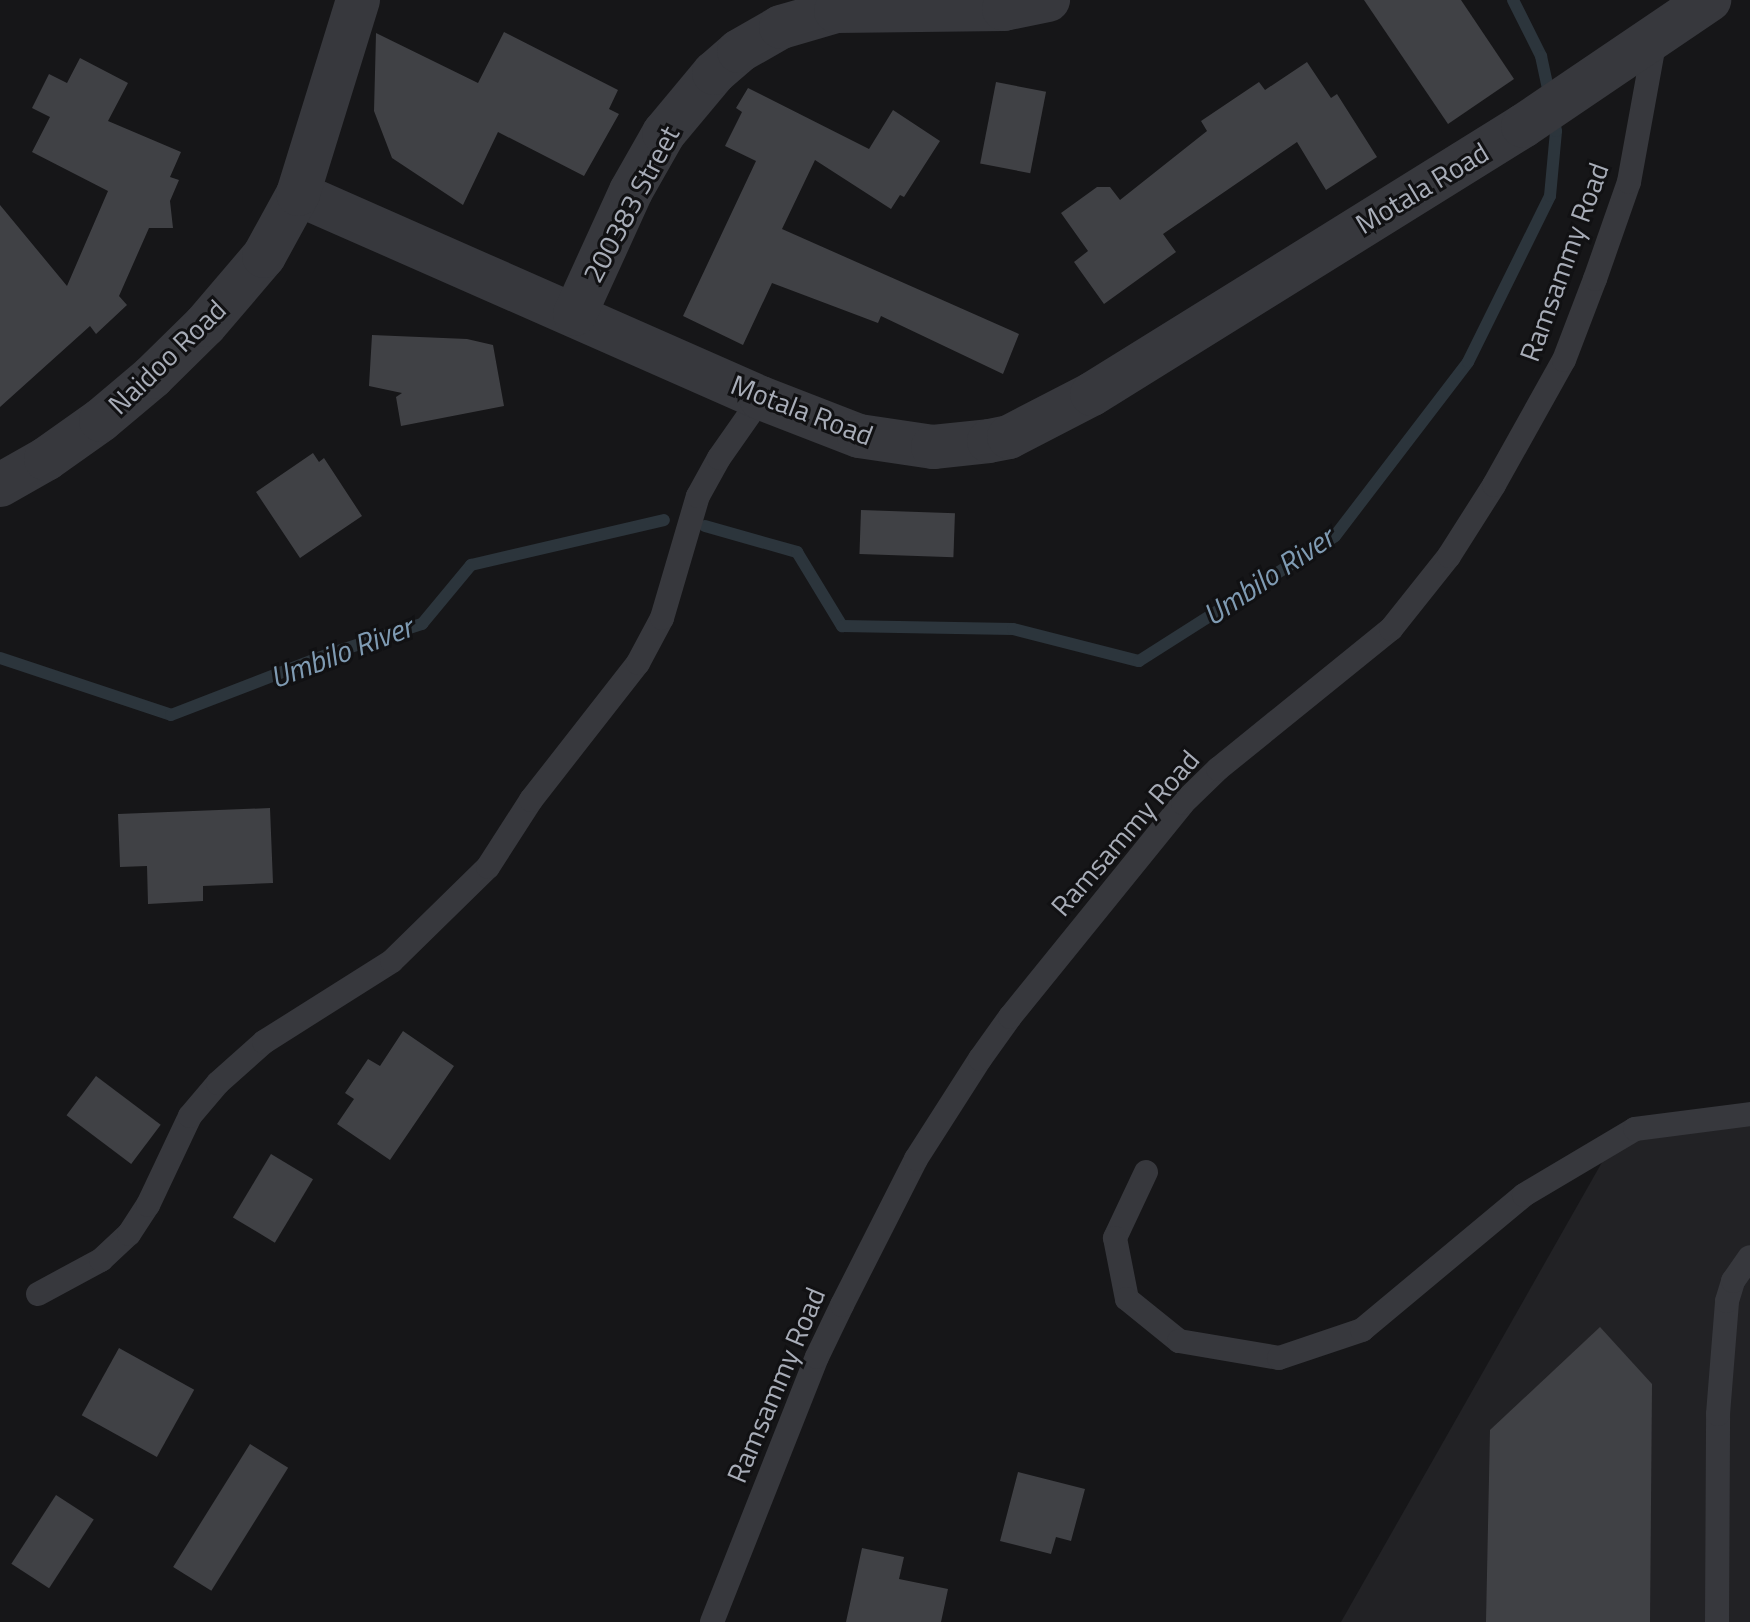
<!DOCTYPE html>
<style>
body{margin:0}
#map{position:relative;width:1750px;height:1622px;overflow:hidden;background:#161618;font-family:"Titillium Web",sans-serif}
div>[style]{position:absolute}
.built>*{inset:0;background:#222225}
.stream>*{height:12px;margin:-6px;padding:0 6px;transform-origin:6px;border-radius:6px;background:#2c353c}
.building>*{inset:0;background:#404145;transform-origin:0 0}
.service>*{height:24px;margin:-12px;padding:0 12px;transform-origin:12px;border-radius:12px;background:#37383d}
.minor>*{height:44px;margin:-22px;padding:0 22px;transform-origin:22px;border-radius:22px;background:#37383d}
span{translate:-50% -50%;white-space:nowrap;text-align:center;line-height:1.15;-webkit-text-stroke:6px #111113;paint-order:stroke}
.street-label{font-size:28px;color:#a8adb8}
.water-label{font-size:30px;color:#7f9bb3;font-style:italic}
</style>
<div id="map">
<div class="built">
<div style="clip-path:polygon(1750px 1107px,1750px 1622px,1341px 1622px,1626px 1120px)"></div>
</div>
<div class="stream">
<div style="left:1513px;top:0;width:63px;rotate:63.4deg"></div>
<div style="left:1541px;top:56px;width:43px;rotate:77.9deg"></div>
<div style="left:705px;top:526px;width:96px;rotate:15.8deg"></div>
<div style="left:797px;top:552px;width:87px;rotate:58.7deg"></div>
<div style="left:842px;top:626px;width:171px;rotate:1deg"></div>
<div style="left:1013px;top:629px;width:130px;rotate:14.3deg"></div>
<div style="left:1139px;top:661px;width:232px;rotate:-32.5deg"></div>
<div style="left:1335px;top:536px;width:219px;rotate:-52.6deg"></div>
<div style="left:1468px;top:362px;width:185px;rotate:-63.7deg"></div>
<div style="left:1550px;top:196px;width:65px;rotate:-84.7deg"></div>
<div style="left:1556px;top:131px;width:15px;rotate:-101deg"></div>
<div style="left:0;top:658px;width:180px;rotate:18.4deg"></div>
<div style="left:171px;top:715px;width:173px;rotate:-21.1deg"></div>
<div style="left:332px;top:653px;width:95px;rotate:-17.9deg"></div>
<div style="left:422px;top:624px;width:77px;rotate:-50.3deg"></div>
<div style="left:471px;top:565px;width:198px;rotate:-13.1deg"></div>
</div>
<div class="building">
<div style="clip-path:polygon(1364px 0,1461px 0,1514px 79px,1448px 124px)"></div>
<div style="clip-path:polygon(504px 32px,618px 90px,609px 109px,619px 114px,584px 176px,498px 132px,463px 205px,392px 158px,374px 111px,376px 33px,478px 83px)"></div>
<div style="clip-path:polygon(80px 58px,128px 83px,108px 121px,181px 152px,170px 177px,179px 180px,170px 201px,173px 228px,149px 228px,119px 296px,127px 305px,96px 334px,90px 326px,0 407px,0 205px,67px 286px,108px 191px,32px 152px,50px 117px,32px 108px,49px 74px,67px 83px)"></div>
<div style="clip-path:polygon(1307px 62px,1331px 98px,1337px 94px,1377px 157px,1326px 190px,1297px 142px,1163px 234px,1176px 252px,1104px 304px,1074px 262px,1088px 251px,1061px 213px,1097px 187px,1110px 187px,1120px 200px,1207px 131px,1201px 121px,1259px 82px,1265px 90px)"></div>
<div style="left:996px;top:82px;width:51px;height:83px;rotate:11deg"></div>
<div style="clip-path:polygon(748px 88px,869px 149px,893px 110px,940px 141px,904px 197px,900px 195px,891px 209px,815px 160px,782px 229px,1019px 334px,1003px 374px,881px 316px,878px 323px,772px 283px,743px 345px,683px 316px,756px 161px,725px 146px,742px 112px,736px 108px)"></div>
<div style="clip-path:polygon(372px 335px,467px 339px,493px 345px,504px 406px,401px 426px,396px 397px,402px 393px,369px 386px)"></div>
<div style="clip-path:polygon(313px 453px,319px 462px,324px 458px,362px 516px,300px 558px,256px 492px)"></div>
<div style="left:861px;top:510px;width:94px;height:44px;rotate:2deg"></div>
<div style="clip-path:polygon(270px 808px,273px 883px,203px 886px,203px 901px,148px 904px,147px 866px,120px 867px,118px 814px)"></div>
<div style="clip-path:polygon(403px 1031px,454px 1066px,390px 1160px,337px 1124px,354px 1099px,345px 1093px,368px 1059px,380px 1066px)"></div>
<div style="left:96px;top:1076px;width:81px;height:49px;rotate:37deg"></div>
<div style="left:271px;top:1154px;width:49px;height:74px;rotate:31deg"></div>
<div style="clip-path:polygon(1600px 1327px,1652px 1384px,1650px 1622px,1486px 1622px,1490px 1430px)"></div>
<div style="left:119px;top:1348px;width:86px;height:77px;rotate:29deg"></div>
<div style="left:250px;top:1444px;width:45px;height:145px;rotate:32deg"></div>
<div style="clip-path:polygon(1018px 1472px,1085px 1489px,1071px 1541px,1056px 1537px,1051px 1554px,1000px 1541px)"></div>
<div style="left:56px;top:1495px;width:45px;height:82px;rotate:33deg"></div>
<div style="clip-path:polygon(862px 1548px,904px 1557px,899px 1579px,948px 1589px,941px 1622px,846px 1622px)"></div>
</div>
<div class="service">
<div style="left:1146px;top:1172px;width:73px;rotate:115.2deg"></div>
<div style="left:1115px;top:1238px;width:62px;rotate:78.9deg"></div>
<div style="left:1127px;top:1299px;width:67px;rotate:38.9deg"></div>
<div style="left:1179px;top:1341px;width:101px;rotate:9.6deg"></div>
<div style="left:1279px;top:1358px;width:88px;rotate:-18.6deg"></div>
<div style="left:1362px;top:1330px;width:211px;rotate:-39.8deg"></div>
<div style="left:1524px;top:1195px;width:129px;rotate:-30.7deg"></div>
<div style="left:1635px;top:1129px;width:116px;rotate:-7.4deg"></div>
<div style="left:38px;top:1294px;width:72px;rotate:-28.4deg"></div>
<div style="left:101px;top:1260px;width:38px;rotate:-43deg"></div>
<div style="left:129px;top:1234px;width:35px;rotate:-57deg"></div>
<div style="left:148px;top:1205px;width:98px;rotate:-64.7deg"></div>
<div style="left:190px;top:1116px;width:43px;rotate:-49.7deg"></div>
<div style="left:218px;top:1083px;width:62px;rotate:-41.7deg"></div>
<div style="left:264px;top:1042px;width:151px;rotate:-32.3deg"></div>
<div style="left:392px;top:961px;width:134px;rotate:-44.4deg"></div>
<div style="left:488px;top:867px;width:80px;rotate:-57.3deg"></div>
<div style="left:531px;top:800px;width:174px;rotate:-52deg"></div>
<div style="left:638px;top:663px;width:51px;rotate:-61.9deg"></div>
<div style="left:662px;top:618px;width:127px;rotate:-73.6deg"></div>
<div style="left:698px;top:496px;width:43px;rotate:-61.1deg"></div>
<div style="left:719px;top:458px;width:73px;rotate:-55deg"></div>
<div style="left:712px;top:1622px;width:285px;rotate:-68.4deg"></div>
<div style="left:817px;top:1357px;width:58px;rotate:-64.3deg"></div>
<div style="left:842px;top:1305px;width:164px;rotate:-63.1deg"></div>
<div style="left:916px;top:1159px;width:119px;rotate:-57.4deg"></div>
<div style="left:980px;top:1059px;width:52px;rotate:-54.5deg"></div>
<div style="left:1010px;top:1017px;width:275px;rotate:-51deg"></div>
<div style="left:1183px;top:803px;width:49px;rotate:-44.2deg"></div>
<div style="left:1218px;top:769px;width:223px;rotate:-39deg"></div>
<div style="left:1391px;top:629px;width:93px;rotate:-51.5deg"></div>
<div style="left:1449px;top:556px;width:84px;rotate:-57.6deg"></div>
<div style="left:1494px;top:485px;width:143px;rotate:-60.8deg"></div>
<div style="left:1564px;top:360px;width:87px;rotate:-69.1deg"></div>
<div style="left:1595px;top:279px;width:103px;rotate:-70.7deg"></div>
<div style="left:1629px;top:182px;width:145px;rotate:-79.7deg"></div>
<div style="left:1717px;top:1622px;width:208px;rotate:-89.7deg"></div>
<div style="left:1718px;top:1414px;width:113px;rotate:-85.4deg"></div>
<div style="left:1727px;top:1301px;width:21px;rotate:-73deg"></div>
<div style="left:1733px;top:1281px;width:29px;rotate:-55deg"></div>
</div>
<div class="minor">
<div style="left:298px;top:194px;width:506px;rotate:23.78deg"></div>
<div style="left:761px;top:398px;width:105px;rotate:21.2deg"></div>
<div style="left:859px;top:436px;width:75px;rotate:8.5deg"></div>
<div style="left:933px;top:447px;width:56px;rotate:-6.1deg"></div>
<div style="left:989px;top:441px;width:20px;rotate:-11deg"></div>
<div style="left:1009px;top:437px;width:93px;rotate:-27.4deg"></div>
<div style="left:1092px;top:394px;width:508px;rotate:-31.87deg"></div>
<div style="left:1523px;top:126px;width:225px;rotate:-34.1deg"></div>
<div style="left:575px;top:314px;width:135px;rotate:-65.5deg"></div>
<div style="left:631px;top:191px;width:67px;rotate:-60.4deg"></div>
<div style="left:664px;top:133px;width:78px;rotate:-50.2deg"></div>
<div style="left:714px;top:73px;width:33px;rotate:-41deg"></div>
<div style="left:739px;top:51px;width:48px;rotate:-29.7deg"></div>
<div style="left:781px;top:27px;width:57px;rotate:-16.2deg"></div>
<div style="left:836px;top:11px;width:168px;rotate:-0.7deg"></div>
<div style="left:1004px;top:9px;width:45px;rotate:-11.6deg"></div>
<div style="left:0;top:485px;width:53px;rotate:-29.5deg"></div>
<div style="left:46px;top:459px;width:67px;rotate:-35.3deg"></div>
<div style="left:101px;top:420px;width:67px;rotate:-40.1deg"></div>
<div style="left:152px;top:377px;width:74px;rotate:-44.5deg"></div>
<div style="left:205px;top:325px;width:91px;rotate:-49.5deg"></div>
<div style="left:264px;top:256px;width:71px;rotate:-61.3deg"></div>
<div style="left:298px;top:194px;width:203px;rotate:-72.8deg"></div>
</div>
<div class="street-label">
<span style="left:1422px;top:188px;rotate:-31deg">Motala Road</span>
<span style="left:631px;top:204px;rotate:-62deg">200383 Street</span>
<span style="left:1564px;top:262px;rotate:-70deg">Ramsammy Road</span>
<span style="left:167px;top:357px;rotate:-44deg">Naidoo Road</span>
<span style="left:802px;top:410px;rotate:21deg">Motala Road</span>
<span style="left:1125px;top:833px;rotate:-49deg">Ramsammy Road</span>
<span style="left:776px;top:1385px;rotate:-67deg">Ramsammy Road</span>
</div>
<div class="water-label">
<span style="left:1268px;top:576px;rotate:-34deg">Umbilo River</span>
<span style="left:341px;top:652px;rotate:-21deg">Umbilo River</span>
</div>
</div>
